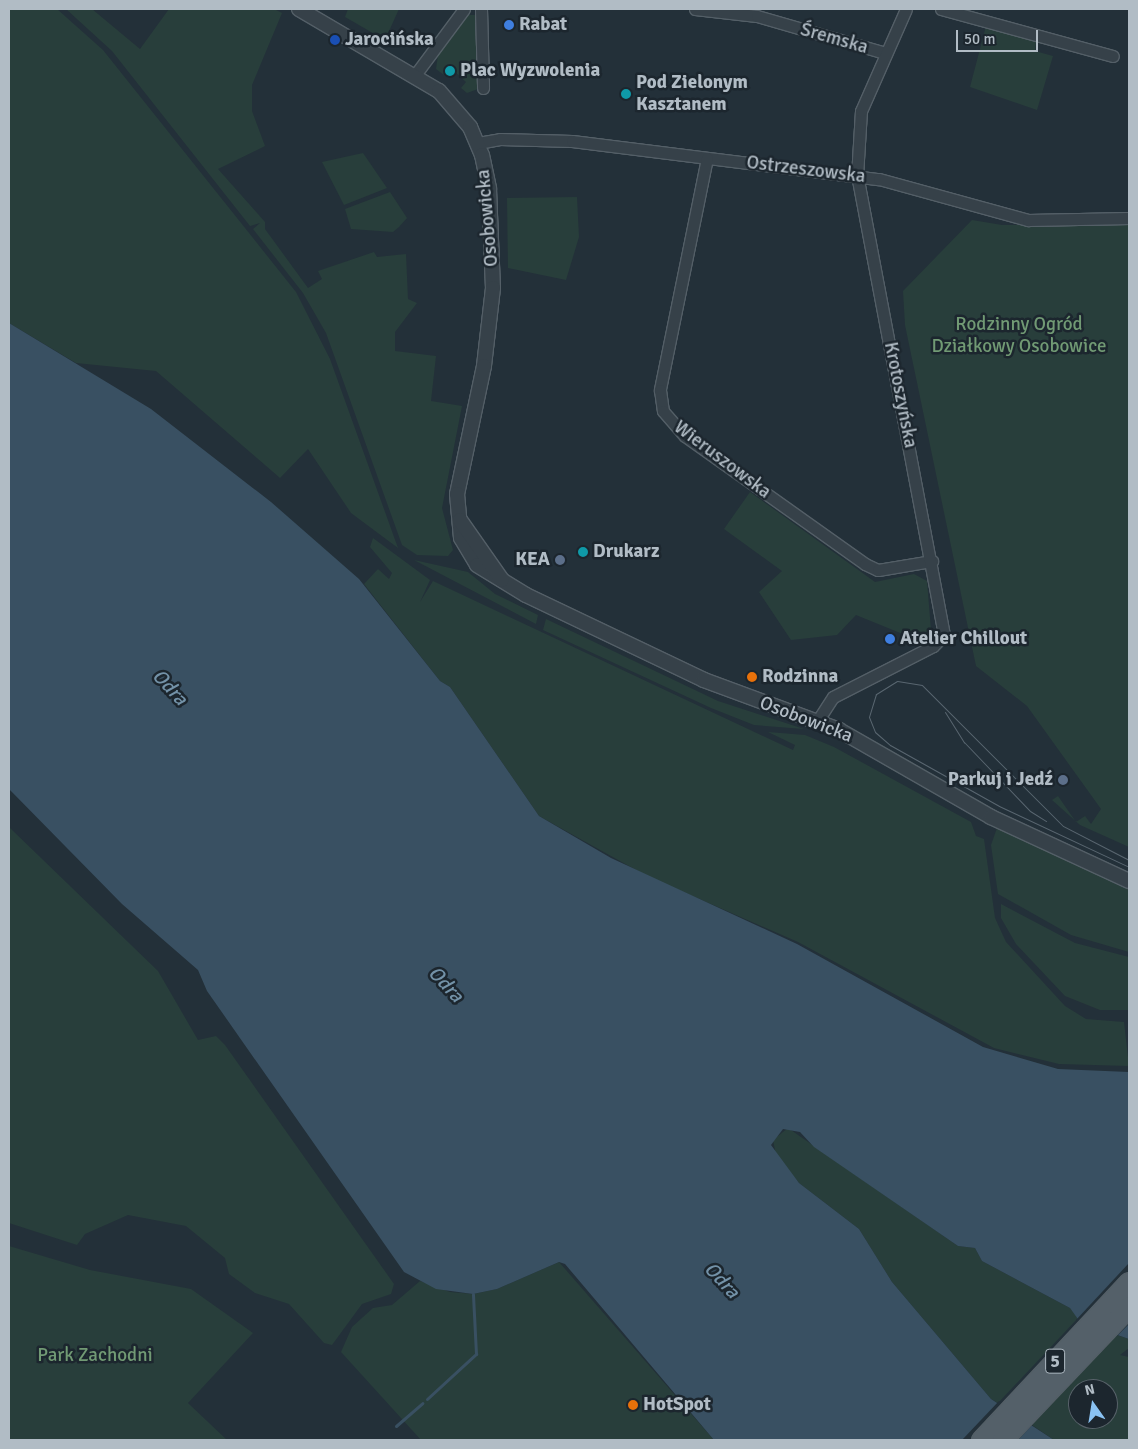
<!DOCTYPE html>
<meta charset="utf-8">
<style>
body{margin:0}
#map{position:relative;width:1138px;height:1449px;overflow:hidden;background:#233039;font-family:Signika,sans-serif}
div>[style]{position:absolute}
.green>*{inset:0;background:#283e3b}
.water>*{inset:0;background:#395062}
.pier>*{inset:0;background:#233039}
.stream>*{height:3px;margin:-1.5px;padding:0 1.5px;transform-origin:1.5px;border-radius:1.5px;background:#395062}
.roads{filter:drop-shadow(1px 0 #545f67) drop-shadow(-1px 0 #545f67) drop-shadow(0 1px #545f67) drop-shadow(0 -1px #545f67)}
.minor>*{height:11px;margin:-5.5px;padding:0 5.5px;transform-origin:5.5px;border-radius:5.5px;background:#364149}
.tertiary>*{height:14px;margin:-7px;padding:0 7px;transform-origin:7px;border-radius:7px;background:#364149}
.primary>*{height:19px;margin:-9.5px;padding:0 9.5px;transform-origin:9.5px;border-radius:9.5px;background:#546069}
.tram>*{height:1px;margin:-0.5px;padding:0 0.5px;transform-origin:0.5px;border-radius:0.5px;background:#596670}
.dots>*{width:14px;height:14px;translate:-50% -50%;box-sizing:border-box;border:2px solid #1c262e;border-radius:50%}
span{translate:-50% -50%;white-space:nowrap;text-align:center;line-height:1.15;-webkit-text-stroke:5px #1c262e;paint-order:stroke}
.shield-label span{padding:1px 4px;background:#1c262e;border:1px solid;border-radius:4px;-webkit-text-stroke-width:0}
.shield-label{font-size:18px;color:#b1bcc5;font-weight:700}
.poi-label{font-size:19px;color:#b1bcc5;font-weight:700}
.left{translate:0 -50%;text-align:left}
.right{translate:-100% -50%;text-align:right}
.street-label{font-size:19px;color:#b1bcc5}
.park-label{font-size:19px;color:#719a74}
.water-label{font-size:20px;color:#7392a8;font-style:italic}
.frame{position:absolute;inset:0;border:10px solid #b1bcc5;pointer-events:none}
.north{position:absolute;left:1068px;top:1379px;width:50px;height:50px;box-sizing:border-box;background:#1c262e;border:1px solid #58626a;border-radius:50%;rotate:347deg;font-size:14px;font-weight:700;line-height:20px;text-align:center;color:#b1bcc5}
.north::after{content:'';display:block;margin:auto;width:18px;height:22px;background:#8ac2f2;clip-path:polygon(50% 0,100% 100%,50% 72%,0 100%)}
.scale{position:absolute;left:956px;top:30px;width:82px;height:22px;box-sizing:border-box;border:2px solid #b1bcc5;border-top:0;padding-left:6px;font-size:15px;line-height:18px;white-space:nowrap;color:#b1bcc5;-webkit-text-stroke:4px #1c262e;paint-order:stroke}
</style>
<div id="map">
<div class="green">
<div style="clip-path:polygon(9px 9px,57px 9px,103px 50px,296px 292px,330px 359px,398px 548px,351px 513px,308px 449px,280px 478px,156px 371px,76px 363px,9px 323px)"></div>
<div style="clip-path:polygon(66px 9px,92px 9px,140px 49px,169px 9px,274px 9px,282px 13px,252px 85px,252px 111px,265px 146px,218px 169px,265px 222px,265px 229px,308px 288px,322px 279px,318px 271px,374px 252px,377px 257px,406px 254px,408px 299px,417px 303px,395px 332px,395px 351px,436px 356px,431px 401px,462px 406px,442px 508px,453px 550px,448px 556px,417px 555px,402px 545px,326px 333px,303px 293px,253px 229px,260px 223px,250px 226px,112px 51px)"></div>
<div style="clip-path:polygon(348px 9px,399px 9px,385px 40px,345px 17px)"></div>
<div style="clip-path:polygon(469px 15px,476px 15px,478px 89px,467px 93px,461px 88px,466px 82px,454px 71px,448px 78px,436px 69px,438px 55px)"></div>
<div style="clip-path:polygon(986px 26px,1036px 41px,1035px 51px,1053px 56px,1037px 110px,970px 87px)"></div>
<div style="clip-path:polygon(363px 153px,387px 188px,344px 205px,322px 162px)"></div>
<div style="clip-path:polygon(390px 192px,407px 218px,399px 227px,393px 232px,351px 229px,345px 209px)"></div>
<div style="clip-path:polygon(577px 197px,579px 237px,566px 280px,508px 268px,507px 198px)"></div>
<div style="clip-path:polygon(972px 220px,1002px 225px,1129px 225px,1129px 847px,1080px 825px,1052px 800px,1058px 796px,1076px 822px,1085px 816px,1091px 824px,1101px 809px,1027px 706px,976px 666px,905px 325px,903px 291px)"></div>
<div style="clip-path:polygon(750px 492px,875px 582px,914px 574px,927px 581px,931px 630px,920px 641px,856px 615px,837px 635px,791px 640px,759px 592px,782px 571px,724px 529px)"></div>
<div style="clip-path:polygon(373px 538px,430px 580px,420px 602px,433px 581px,793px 750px,795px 745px,768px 732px,805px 735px,834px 747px,971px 822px,976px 836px,984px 839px,995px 918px,1006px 942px,1065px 1006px,1086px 1019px,1124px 1022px,1129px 1066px,1059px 1064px,994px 1048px,798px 942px,647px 876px,539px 816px,450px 687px,440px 681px,364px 584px,378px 569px,389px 579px,392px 573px,370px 547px)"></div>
<div style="clip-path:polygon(414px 560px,468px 572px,495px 594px,538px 615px,536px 624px)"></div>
<div style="clip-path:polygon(546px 619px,718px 701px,804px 729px,754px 725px,711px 708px,543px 630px)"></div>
<div style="clip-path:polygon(9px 827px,158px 971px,198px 1040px,216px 1036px,225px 1045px,394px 1284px,391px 1294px,362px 1304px,332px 1345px,324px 1343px,289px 1304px,255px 1293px,229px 1274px,225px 1258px,186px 1226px,128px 1215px,85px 1234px,77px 1245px,9px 1223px)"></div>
<div style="clip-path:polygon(997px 828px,1129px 890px,1129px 952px,1071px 935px,998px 894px,991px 845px)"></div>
<div style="clip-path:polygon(1001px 904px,1075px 943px,1129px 957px,1129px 1010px,1100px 1010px,1065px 996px,1016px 944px,1001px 918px)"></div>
<div style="clip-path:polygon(788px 1128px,958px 1246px,975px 1248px,982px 1261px,1070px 1308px,1078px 1318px,998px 1403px,991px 1399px,892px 1282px,859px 1229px,799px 1183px,776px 1155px,773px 1140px)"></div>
<div style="clip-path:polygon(9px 1246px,90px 1270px,191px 1289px,253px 1333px,188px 1403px,227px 1440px,9px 1440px)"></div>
<div style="clip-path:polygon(559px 1262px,714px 1440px,421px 1440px,341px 1352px,352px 1327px,373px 1308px,392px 1305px,420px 1281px,450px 1292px,473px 1294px,497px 1289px)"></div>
<div style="clip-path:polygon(evenodd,1117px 1335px,1129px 1339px,1129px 1348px,1120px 1355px,1129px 1357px,1129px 1440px,1054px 1440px,1032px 1425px,1117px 1335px,1078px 1389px,1108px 1389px,1108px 1419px,1078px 1419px,1078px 1389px)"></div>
</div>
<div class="water">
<div style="clip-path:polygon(9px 323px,151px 409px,271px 502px,359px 579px,440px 681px,450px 687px,539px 816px,611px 858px,797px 944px,983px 1047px,1058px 1069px,1129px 1072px,1129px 1339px,1080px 1322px,1070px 1308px,982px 1261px,975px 1248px,958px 1246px,814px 1147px,800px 1132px,783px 1129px,771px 1145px,799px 1183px,859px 1229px,892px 1282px,991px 1399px,1054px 1440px,714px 1440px,565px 1264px,559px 1262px,497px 1289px,473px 1294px,436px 1289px,404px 1272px,207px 991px,198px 970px,122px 904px,9px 789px)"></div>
</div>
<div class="pier">
<div style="clip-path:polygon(1129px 1263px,1129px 1324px,1116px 1337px,1079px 1324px,1076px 1320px)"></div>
<div style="clip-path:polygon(999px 1401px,1034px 1423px,1018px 1440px,962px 1440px)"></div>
</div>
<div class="stream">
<div style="left:427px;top:1399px;width:67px;rotate:-42.6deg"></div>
<div style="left:476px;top:1354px;width:60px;rotate:-92.9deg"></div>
<div style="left:396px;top:1426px;width:35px;rotate:-41deg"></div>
</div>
<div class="roads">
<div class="minor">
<div style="left:481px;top:9px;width:79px;rotate:88.5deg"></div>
<div style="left:695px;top:9px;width:62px;rotate:6.4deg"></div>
<div style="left:757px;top:16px;width:133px;rotate:16.1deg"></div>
<div style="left:941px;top:9px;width:178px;rotate:15.3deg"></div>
<div style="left:415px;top:75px;width:82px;rotate:-53.4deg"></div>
<div style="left:478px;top:143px;width:22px;rotate:-10deg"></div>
<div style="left:500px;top:139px;width:72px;rotate:1.6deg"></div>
<div style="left:572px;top:141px;width:309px;rotate:7.1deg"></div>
<div style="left:879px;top:179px;width:155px;rotate:15.4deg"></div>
<div style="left:1028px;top:220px;width:101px;rotate:-1.1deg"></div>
<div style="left:707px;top:158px;width:237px;rotate:101.5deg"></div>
<div style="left:660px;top:390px;width:21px;rotate:82deg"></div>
<div style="left:663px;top:411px;width:33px;rotate:49deg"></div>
<div style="left:685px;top:436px;width:221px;rotate:35.4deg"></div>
<div style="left:865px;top:564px;width:14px;rotate:25deg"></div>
<div style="left:878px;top:570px;width:55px;rotate:-9.5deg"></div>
<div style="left:818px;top:720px;width:27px;rotate:-57deg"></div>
<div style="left:833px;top:697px;width:112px;rotate:-27deg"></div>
<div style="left:933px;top:646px;width:16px;rotate:-45deg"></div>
<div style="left:944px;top:635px;width:467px;rotate:-100.7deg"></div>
<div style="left:857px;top:176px;width:65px;rotate:-86.5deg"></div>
<div style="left:861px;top:111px;width:111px;rotate:-66.2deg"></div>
</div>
<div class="tertiary">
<div style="left:299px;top:9px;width:162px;rotate:30.4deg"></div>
<div style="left:439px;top:91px;width:48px;rotate:49.3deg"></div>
<div style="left:470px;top:127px;width:30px;rotate:67deg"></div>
<div style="left:482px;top:155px;width:35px;rotate:78deg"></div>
<div style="left:489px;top:189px;width:99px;rotate:87.7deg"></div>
<div style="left:493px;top:288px;width:79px;rotate:96.6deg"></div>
<div style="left:484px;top:366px;width:131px;rotate:101.9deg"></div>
<div style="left:457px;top:494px;width:44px;rotate:84.8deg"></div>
<div style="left:461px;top:538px;width:31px;rotate:59deg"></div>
<div style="left:477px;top:565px;width:57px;rotate:31.5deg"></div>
<div style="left:526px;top:595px;width:197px;rotate:25.5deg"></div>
<div style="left:704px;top:680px;width:144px;rotate:20.3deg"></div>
<div style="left:839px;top:730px;width:175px;rotate:29.8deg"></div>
<div style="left:991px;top:817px;width:152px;rotate:24.9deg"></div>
<div style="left:460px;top:520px;width:73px;rotate:55deg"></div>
</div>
<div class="primary">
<div style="left:981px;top:1440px;width:216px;rotate:-46.9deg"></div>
<div style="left:1002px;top:1440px;width:185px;rotate:-46.5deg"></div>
</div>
</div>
<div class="tram">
<div style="left:945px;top:712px;width:36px;rotate:58deg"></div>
<div style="left:964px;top:742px;width:95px;rotate:46.3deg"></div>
<div style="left:1030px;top:811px;width:19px;rotate:32deg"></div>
<div style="left:1129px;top:860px;width:74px;rotate:-152.7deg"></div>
<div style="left:1063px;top:826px;width:199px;rotate:-135deg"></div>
<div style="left:922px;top:685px;width:25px;rotate:-171deg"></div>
<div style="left:897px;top:681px;width:25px;rotate:148deg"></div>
<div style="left:876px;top:694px;width:24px;rotate:107deg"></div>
<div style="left:869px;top:717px;width:16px;rotate:68deg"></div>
<div style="left:875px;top:732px;width:20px;rotate:41deg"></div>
<div style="left:890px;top:745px;width:125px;rotate:29.2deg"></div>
<div style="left:999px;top:806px;width:144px;rotate:25.1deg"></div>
</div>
<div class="dots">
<div style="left:509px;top:25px;background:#3f7fe0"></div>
<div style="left:335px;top:40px;background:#1a4fb4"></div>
<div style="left:450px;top:71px;background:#0f9aa8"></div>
<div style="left:626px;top:94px;background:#0f9aa8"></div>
<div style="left:583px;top:552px;background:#0f9aa8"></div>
<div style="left:560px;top:560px;background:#5c6f8a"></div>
<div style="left:890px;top:639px;background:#3f7fe0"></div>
<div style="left:752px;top:677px;background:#e8710a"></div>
<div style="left:1063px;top:780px;background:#5c6f8a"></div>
<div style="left:633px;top:1405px;background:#e8710a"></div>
</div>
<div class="shield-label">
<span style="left:1055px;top:1361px">5</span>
</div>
<div class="poi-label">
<span class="left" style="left:519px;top:25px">Rabat</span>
<span class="left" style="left:345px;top:40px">Jarocińska</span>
<span class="left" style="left:460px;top:71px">Plac Wyzwolenia</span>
<span class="left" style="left:636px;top:94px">Pod Zielonym<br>Kasztanem</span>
<span class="left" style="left:593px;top:552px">Drukarz</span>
<span class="right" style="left:550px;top:560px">KEA</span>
<span class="left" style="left:900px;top:639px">Atelier Chillout</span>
<span class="left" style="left:762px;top:677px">Rodzinna</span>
<span class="right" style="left:1053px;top:780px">Parkuj i Jedź</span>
<span class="left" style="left:643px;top:1405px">HotSpot</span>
</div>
<div class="street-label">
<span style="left:834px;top:39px;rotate:16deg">Śremska</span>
<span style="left:806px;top:170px;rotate:7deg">Ostrzeszowska</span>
<span style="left:488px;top:218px;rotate:-95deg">Osobowicka</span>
<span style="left:900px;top:395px;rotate:79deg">Krotoszyńska</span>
<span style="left:722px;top:460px;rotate:37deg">Wieruszowska</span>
<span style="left:806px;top:720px;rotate:21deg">Osobowicka</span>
</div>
<div class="park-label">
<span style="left:1019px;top:336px">Rodzinny Ogród<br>Działkowy Osobowice</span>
<span style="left:95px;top:1356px">Park Zachodni</span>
</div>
<div class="water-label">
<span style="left:170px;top:687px;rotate:47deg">Odra</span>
<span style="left:446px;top:984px;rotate:47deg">Odra</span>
<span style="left:722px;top:1280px;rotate:47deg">Odra</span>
</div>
<div class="frame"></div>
<div class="north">N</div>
<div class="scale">50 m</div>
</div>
